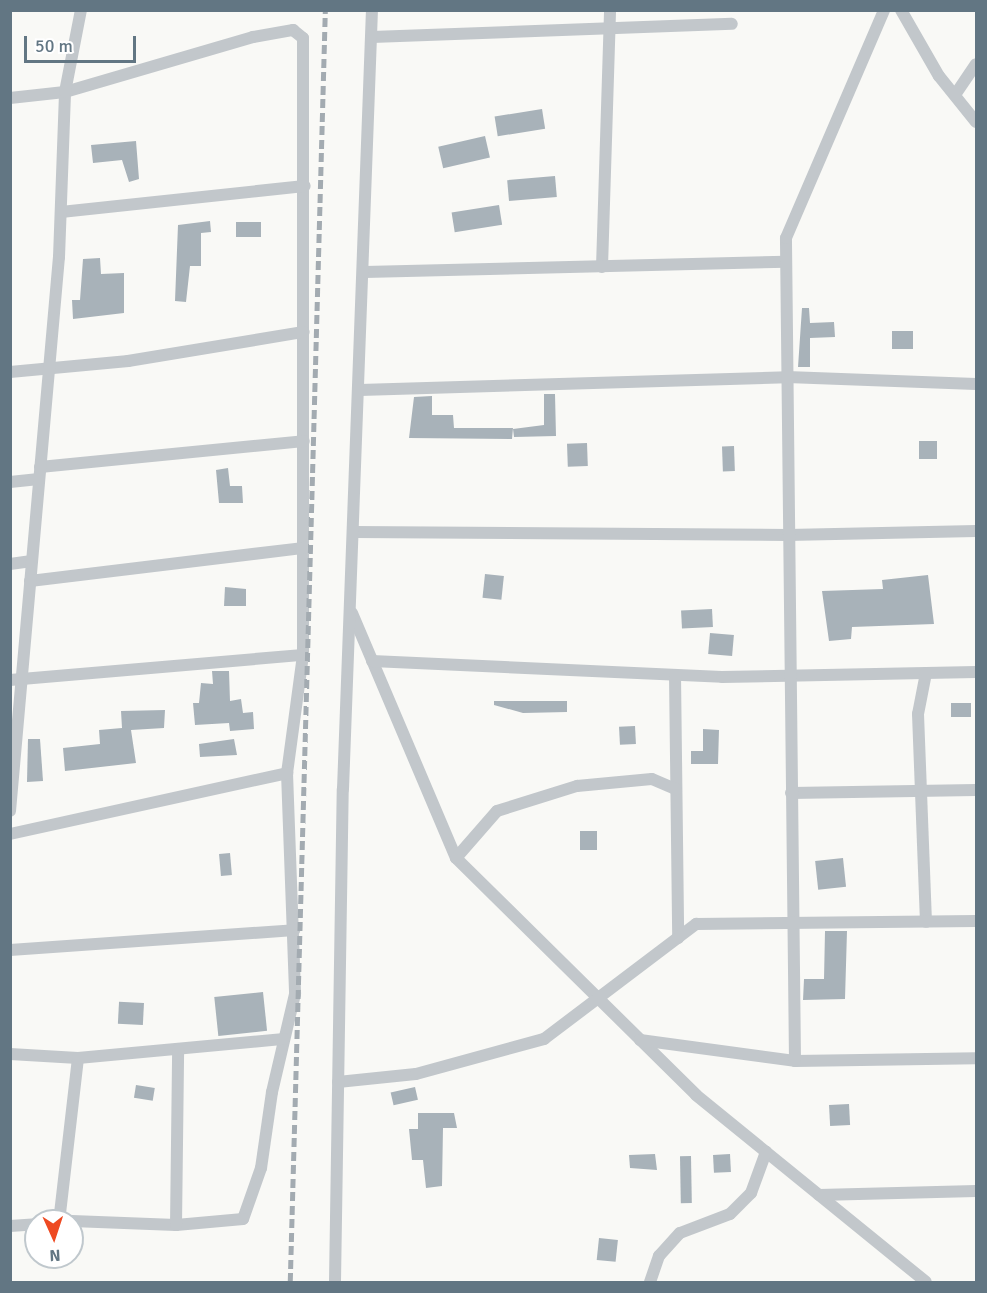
<!DOCTYPE html>
<style>
body{margin:0}
#map{position:relative;width:987px;height:1293px;overflow:hidden;background:#f9f9f6;font-family:Signika,sans-serif}
div>[style]{position:absolute}
.building>*{inset:0;background:#a8b2b9;transform-origin:0 0}
.minor>*{height:12px;margin:-6px;padding:0 6px;transform-origin:6px;border-radius:6px;background:#c2c7cb}
.rail>*{height:4.5px;margin-top:-2.25px;transform-origin:0;background:repeating-linear-gradient(90deg,#a3abb1 0 9px,transparent 0 13.5px)}
span{translate:-50% -50%;white-space:nowrap;text-align:center;line-height:1.15;-webkit-text-stroke:6px #fff;paint-order:stroke}
.frame{position:absolute;inset:0;border:12px solid #627683;pointer-events:none}
.north{position:absolute;left:24px;top:1209px;width:60px;height:60px;box-sizing:border-box;background:#fff;border:2px solid #c0c8cd;border-radius:50%;rotate:177deg;font-size:16px;font-weight:700;line-height:24px;text-align:center;color:#627683}
.north::after{content:'';display:block;margin:auto;width:21px;height:27px;background:#ee4a22;clip-path:polygon(50% 0,100% 100%,50% 72%,0 100%)}
.scale{position:absolute;left:24px;top:36px;width:112px;height:27px;box-sizing:border-box;border:3px solid #627683;border-top:0;padding-left:8px;font-size:18px;line-height:21px;white-space:nowrap;color:#627683;-webkit-text-stroke:4px #fff;paint-order:stroke}
</style>
<div id="map">
<div class="building">
<div style="left:542px;top:109px;width:20px;height:48px;rotate:81deg"></div>
<div style="left:485px;top:136px;width:22px;height:48px;rotate:77deg"></div>
<div style="clip-path:polygon(136px 141px,139px 179px,129px 182px,122px 160px,93px 163px,91px 145px)"></div>
<div style="left:555px;top:176px;width:21px;height:48px;rotate:85deg"></div>
<div style="left:499px;top:205px;width:20px;height:48px;rotate:81deg"></div>
<div style="clip-path:polygon(210px 221px,211px 232px,201px 233px,201px 266px,190px 266px,186px 302px,175px 301px,178px 225px)"></div>
<div style="left:236px;top:222px;width:25px;height:15px"></div>
<div style="clip-path:polygon(100px 258px,101px 274px,124px 273px,124px 313px,73px 319px,72px 300px,80px 300px,83px 259px)"></div>
<div style="clip-path:polygon(802px 308px,809px 308px,810px 323px,834px 322px,835px 337px,810px 338px,810px 367px,798px 367px)"></div>
<div style="left:892px;top:331px;width:21px;height:18px"></div>
<div style="clip-path:polygon(544px 394px,555px 394px,556px 436px,514px 437px,513px 429px,544px 425px)"></div>
<div style="clip-path:polygon(432px 396px,432px 415px,453px 415px,454px 428px,513px 428px,512px 439px,409px 438px,414px 397px)"></div>
<div style="left:919px;top:441px;width:18px;height:18px"></div>
<div style="left:587px;top:443px;width:23px;height:20px;rotate:88deg"></div>
<div style="left:734px;top:446px;width:25px;height:12px;rotate:88deg"></div>
<div style="clip-path:polygon(228px 468px,230px 486px,242px 486px,243px 503px,219px 503px,216px 470px)"></div>
<div style="left:485px;top:574px;width:19px;height:24px;rotate:6deg"></div>
<div style="clip-path:polygon(928px 575px,934px 624px,852px 627px,851px 639px,829px 641px,822px 591px,883px 589px,882px 580px)"></div>
<div style="clip-path:polygon(225px 587px,246px 589px,246px 606px,224px 606px)"></div>
<div style="left:712px;top:609px;width:18px;height:31px;rotate:87deg"></div>
<div style="left:710px;top:633px;width:24px;height:21px;rotate:5deg"></div>
<div style="clip-path:polygon(212px 671px,229px 671px,230px 701px,241px 699px,243px 713px,253px 712px,254px 729px,230px 731px,229px 723px,195px 725px,193px 703px,199px 703px,201px 683px,213px 684px)"></div>
<div style="clip-path:polygon(494px 701px,567px 701px,567px 712px,523px 713px,494px 705px)"></div>
<div style="left:971px;top:703px;width:14px;height:20px;rotate:90deg"></div>
<div style="clip-path:polygon(165px 710px,164px 728px,131px 730px,136px 763px,65px 771px,63px 748px,100px 744px,99px 730px,122px 728px,121px 711px)"></div>
<div style="left:635px;top:726px;width:18px;height:16px;rotate:87deg"></div>
<div style="clip-path:polygon(703px 729px,719px 730px,718px 764px,691px 764px,691px 751px,703px 751px)"></div>
<div style="clip-path:polygon(28px 739px,40px 739px,43px 781px,27px 782px)"></div>
<div style="clip-path:polygon(234px 739px,237px 755px,200px 757px,199px 744px)"></div>
<div style="left:580px;top:831px;width:17px;height:19px"></div>
<div style="left:230px;top:853px;width:22px;height:11px;rotate:85deg"></div>
<div style="left:843px;top:858px;width:29px;height:28px;rotate:84deg"></div>
<div style="clip-path:polygon(825px 931px,847px 931px,845px 999px,803px 1000px,804px 979px,824px 979px)"></div>
<div style="left:263px;top:992px;width:39px;height:49px;rotate:84deg"></div>
<div style="left:144px;top:1003px;width:22px;height:25px;rotate:93deg"></div>
<div style="left:136px;top:1085px;width:19px;height:13px;rotate:9deg"></div>
<div style="left:415px;top:1087px;width:13px;height:25px;rotate:77deg"></div>
<div style="left:849px;top:1104px;width:21px;height:20px;rotate:87deg"></div>
<div style="clip-path:polygon(418px 1113px,454px 1113px,457px 1128px,443px 1128px,442px 1186px,426px 1188px,423px 1160px,412px 1160px,409px 1129px,418px 1129px)"></div>
<div style="clip-path:polygon(655px 1154px,657px 1170px,630px 1168px,629px 1155px)"></div>
<div style="left:730px;top:1154px;width:18px;height:17px;rotate:87deg"></div>
<div style="left:691px;top:1156px;width:47px;height:11px;rotate:89deg"></div>
<div style="left:599px;top:1238px;width:19px;height:22px;rotate:6deg"></div>
</div>
<div class="minor">
<div style="left:901px;top:10px;width:76px;rotate:60.1deg"></div>
<div style="left:939px;top:76px;width:59px;rotate:51.2deg"></div>
<div style="left:372px;top:37px;width:360px;rotate:-2.1deg"></div>
<div style="left:955px;top:95px;width:37px;rotate:-56deg"></div>
<div style="left:10px;top:98px;width:55px;rotate:-6.2deg"></div>
<div style="left:65px;top:92px;width:196px;rotate:-16.3deg"></div>
<div style="left:253px;top:37px;width:41px;rotate:-9.9deg"></div>
<div style="left:293px;top:30px;width:13px;rotate:39deg"></div>
<div style="left:303px;top:38px;width:617px;rotate:90deg"></div>
<div style="left:303px;top:655px;width:119px;rotate:97.7deg"></div>
<div style="left:287px;top:773px;width:221px;rotate:87.9deg"></div>
<div style="left:295px;top:994px;width:101px;rotate:103.2deg"></div>
<div style="left:272px;top:1092px;width:77px;rotate:98.2deg"></div>
<div style="left:261px;top:1168px;width:54px;rotate:109.4deg"></div>
<div style="left:243px;top:1219px;width:67px;rotate:174.9deg"></div>
<div style="left:176px;top:1225px;width:104px;rotate:-177.8deg"></div>
<div style="left:61px;top:212px;width:245px;rotate:-6.1deg"></div>
<div style="left:602px;top:267px;width:257px;rotate:-88.2deg"></div>
<div style="left:365px;top:272px;width:421px;rotate:-1.4deg"></div>
<div style="left:10px;top:372px;width:119px;rotate:-5.3deg"></div>
<div style="left:128px;top:361px;width:178px;rotate:-9.4deg"></div>
<div style="left:360px;top:390px;width:427px;rotate:-1.7deg"></div>
<div style="left:787px;top:377px;width:189px;rotate:2.1deg"></div>
<div style="left:40px;top:467px;width:265px;rotate:-5.6deg"></div>
<div style="left:10px;top:482px;width:29px;rotate:-6deg"></div>
<div style="left:354px;top:532px;width:434px;rotate:0.4deg"></div>
<div style="left:788px;top:535px;width:188px;rotate:-1.2deg"></div>
<div style="left:10px;top:564px;width:22px;rotate:-8deg"></div>
<div style="left:30px;top:581px;width:276px;rotate:-6.9deg"></div>
<div style="left:352px;top:613px;width:266px;rotate:67deg"></div>
<div style="left:456px;top:858px;width:337px;rotate:44.6deg"></div>
<div style="left:696px;top:1095px;width:296px;rotate:39.1deg"></div>
<div style="left:372px;top:661px;width:350px;rotate:2.6deg"></div>
<div style="left:722px;top:677px;width:254px;rotate:-1.1deg"></div>
<div style="left:926px;top:673px;width:42px;rotate:101deg"></div>
<div style="left:918px;top:714px;width:208px;rotate:87.8deg"></div>
<div style="left:675px;top:675px;width:263px;rotate:89.3deg"></div>
<div style="left:10px;top:680px;width:294px;rotate:-4.9deg"></div>
<div style="left:791px;top:793px;width:185px;rotate:-0.9deg"></div>
<div style="left:10px;top:811px;width:556px;rotate:-84.95deg"></div>
<div style="left:59px;top:257px;width:165px;rotate:-87.9deg"></div>
<div style="left:65px;top:92px;width:84px;rotate:-79deg"></div>
<div style="left:10px;top:834px;width:284px;rotate:-12.4deg"></div>
<div style="left:456px;top:858px;width:62px;rotate:-48.9deg"></div>
<div style="left:497px;top:811px;width:84px;rotate:-17.4deg"></div>
<div style="left:577px;top:786px;width:75px;rotate:-5.3deg"></div>
<div style="left:652px;top:779px;width:26px;rotate:23deg"></div>
<div style="left:10px;top:950px;width:285px;rotate:-4deg"></div>
<div style="left:640px;top:1040px;width:156px;rotate:7.7deg"></div>
<div style="left:795px;top:1061px;width:181px;rotate:-0.9deg"></div>
<div style="left:10px;top:1054px;width:68px;rotate:3.4deg"></div>
<div style="left:78px;top:1058px;width:164px;rotate:96.6deg"></div>
<div style="left:78px;top:1058px;width:207px;rotate:-5.3deg"></div>
<div style="left:795px;top:1061px;width:823px;rotate:-90.63deg"></div>
<div style="left:786px;top:238px;width:248px;rotate:-66.7deg"></div>
<div style="left:338px;top:1082px;width:78px;rotate:-5.9deg"></div>
<div style="left:416px;top:1074px;width:133px;rotate:-15.3deg"></div>
<div style="left:544px;top:1039px;width:191px;rotate:-37.1deg"></div>
<div style="left:696px;top:924px;width:280px;rotate:-0.6deg"></div>
<div style="left:819px;top:1195px;width:157px;rotate:-1.5deg"></div>
<div style="left:176px;top:1225px;width:175px;rotate:-89.3deg"></div>
<div style="left:10px;top:1226px;width:26px;rotate:-4deg"></div>
<div style="left:335px;top:1282px;width:493px;rotate:-89.1deg"></div>
<div style="left:343px;top:789px;width:780px;rotate:-87.87deg"></div>
<div style="left:650px;top:1282px;width:28px;rotate:-71deg"></div>
<div style="left:659px;top:1256px;width:31px;rotate:-48deg"></div>
<div style="left:680px;top:1233px;width:53px;rotate:-20.8deg"></div>
<div style="left:730px;top:1214px;width:30px;rotate:-45deg"></div>
<div style="left:751px;top:1193px;width:44px;rotate:-69.9deg"></div>
</div>
<div class="rail">
<div style="left:290px;top:1282px;width:1272px;rotate:-88.42deg"></div>
</div>
<div class="frame"></div>
<div class="north">N</div>
<div class="scale">50 m</div>
</div>
